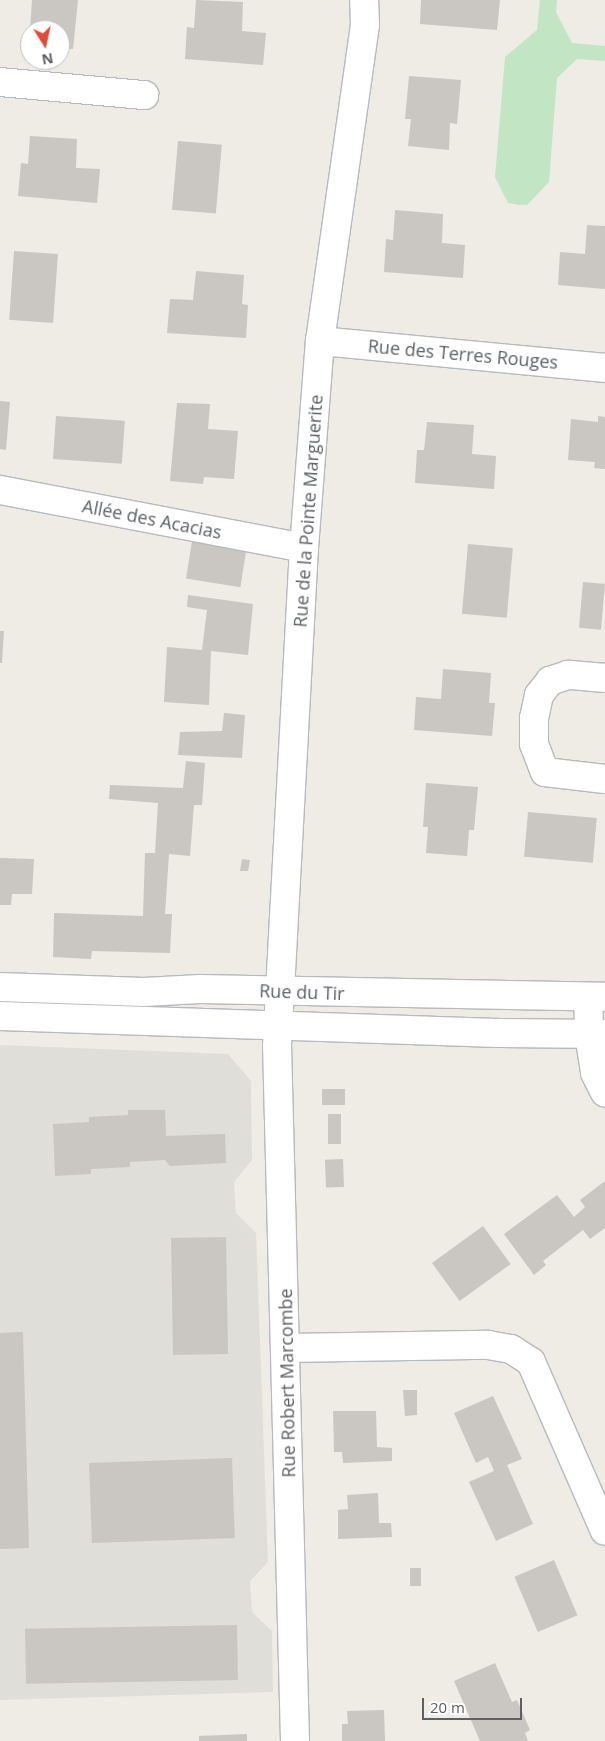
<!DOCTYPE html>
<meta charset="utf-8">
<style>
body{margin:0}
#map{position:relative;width:605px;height:1741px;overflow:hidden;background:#eeece4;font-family:"Open Sans",sans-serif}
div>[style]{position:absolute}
.industrial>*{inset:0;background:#e0ded9}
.green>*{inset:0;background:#c2e5c3}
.building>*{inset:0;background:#cac6c2;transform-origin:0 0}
.roads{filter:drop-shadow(1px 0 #b7b9be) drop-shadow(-1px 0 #b7b9be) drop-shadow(0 1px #b7b9be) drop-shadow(0 -1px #b7b9be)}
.minor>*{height:28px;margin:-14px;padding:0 14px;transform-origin:14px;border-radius:14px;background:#fff}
.tertiary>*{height:28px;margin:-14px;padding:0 14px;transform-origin:14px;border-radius:14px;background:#fff}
.secondary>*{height:28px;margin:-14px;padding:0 14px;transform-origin:14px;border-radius:14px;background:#fff}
span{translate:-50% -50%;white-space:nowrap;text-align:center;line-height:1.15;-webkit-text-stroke:4px #fff;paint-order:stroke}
.street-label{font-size:18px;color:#5c5f64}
.north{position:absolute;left:20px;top:20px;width:50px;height:50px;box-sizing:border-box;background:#fff;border:1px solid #bebfc1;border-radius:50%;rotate:170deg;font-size:14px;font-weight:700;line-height:20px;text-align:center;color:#5c5f64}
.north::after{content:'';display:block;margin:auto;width:18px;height:22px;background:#e34a35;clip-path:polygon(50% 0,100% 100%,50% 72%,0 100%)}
.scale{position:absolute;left:422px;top:1698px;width:100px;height:22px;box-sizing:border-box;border:2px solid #5c5f64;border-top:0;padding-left:6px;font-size:15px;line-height:18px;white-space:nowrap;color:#5c5f64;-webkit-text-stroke:4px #fff;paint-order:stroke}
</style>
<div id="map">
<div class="industrial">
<div style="clip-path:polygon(0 1045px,228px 1054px,251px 1081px,252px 1160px,234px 1182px,236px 1213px,256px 1233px,268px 1562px,250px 1581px,252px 1612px,272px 1631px,273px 1692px,0 1700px)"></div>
</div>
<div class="green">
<div style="clip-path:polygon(540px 0,557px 0,556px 12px,572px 43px,605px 46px,605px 61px,577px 59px,557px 78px,549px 182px,527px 205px,519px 205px,508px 203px,495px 177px,505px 57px,537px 30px)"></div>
</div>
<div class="building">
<div style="clip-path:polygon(32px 0,78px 0,73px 49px,60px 48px,60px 30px,30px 30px)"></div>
<div style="clip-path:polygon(196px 0,243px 2px,242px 31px,266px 33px,263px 65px,185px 59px,187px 27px,194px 28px)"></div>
<div style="clip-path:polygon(421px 0,500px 0,497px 30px,420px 24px)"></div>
<div style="clip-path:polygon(409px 76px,461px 80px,457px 124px,450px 123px,449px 150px,408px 146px,411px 119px,405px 119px)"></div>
<div style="clip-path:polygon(30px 136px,77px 139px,76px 168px,100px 169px,97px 203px,18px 196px,21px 163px,28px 164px)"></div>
<div style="left:178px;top:141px;width:44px;height:69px;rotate:5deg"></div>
<div style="clip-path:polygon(395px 210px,443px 214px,442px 243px,465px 245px,463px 278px,384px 272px,386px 239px,393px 240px)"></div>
<div style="clip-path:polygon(587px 225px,605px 226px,605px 289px,558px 285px,560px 252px,585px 254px)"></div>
<div style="left:14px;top:251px;width:44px;height:69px;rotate:4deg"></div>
<div style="clip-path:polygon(196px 271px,244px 275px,242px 304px,248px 305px,246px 338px,167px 333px,170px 299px,193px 300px)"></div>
<div style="clip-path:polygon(0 401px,10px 402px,6px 450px,0 449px)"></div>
<div style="clip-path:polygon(177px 403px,210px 404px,208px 429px,238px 431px,234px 479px,204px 477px,203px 484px,170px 481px)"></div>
<div style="left:56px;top:416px;width:69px;height:43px;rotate:4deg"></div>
<div style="clip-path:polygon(598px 416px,605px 417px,605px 469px,594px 468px,595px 462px,568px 460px,571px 419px,598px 422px)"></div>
<div style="clip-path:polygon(427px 422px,474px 425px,472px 454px,496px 456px,494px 489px,415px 483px,417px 450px,424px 450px)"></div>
<div style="left:192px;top:541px;width:55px;height:38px;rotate:9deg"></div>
<div style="left:468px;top:544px;width:45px;height:70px;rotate:5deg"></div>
<div style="left:583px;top:582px;width:22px;height:46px;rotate:5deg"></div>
<div style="clip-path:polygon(188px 595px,253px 604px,248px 655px,211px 651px,209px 705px,164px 702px,167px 647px,202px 650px,207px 610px,187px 607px)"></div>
<div style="clip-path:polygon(0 631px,4px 631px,2px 663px,0 663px)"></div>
<div style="clip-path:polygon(443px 669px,491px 673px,489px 703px,495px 703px,492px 736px,414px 730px,416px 697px,441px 699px)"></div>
<div style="clip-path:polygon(224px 713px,245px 715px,242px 758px,178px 755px,180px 732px,222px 731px)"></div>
<div style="clip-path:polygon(186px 761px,205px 763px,202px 805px,194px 805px,190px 856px,169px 854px,165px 914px,172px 914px,170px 953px,92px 951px,91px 959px,53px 957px,54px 913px,143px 916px,145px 853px,155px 853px,158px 803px,109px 799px,110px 785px,183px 788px)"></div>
<div style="clip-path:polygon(426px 783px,478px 787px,474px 830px,469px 830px,467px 856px,426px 853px,428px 827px,423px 827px)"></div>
<div style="left:528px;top:812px;width:69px;height:45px;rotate:5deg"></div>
<div style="clip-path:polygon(0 858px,34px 859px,32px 894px,12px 894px,11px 905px,0 905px)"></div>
<div style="clip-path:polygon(242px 859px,250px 860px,248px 871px,240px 871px)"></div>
<div style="left:345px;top:1089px;width:16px;height:23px;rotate:90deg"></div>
<div style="clip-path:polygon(128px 1110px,165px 1110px,166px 1136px,225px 1134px,226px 1163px,170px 1166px,165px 1160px,130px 1162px,130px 1167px,91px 1169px,91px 1174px,55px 1176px,53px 1124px,89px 1122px,89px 1117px,128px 1115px)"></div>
<div style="left:328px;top:1114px;width:13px;height:30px"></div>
<div style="left:343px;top:1159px;width:28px;height:18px;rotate:88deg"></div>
<div style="clip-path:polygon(605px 1181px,605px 1228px,590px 1239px,583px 1230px,543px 1261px,546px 1265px,534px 1275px,504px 1234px,557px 1195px,574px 1217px,585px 1207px,580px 1200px)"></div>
<div style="left:483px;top:1226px;width:47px;height:63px;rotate:54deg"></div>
<div style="left:226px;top:1237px;width:117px;height:55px;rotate:89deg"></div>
<div style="clip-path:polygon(23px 1332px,29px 1548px,0 1549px,0 1333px)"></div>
<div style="clip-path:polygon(403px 1390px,417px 1390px,417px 1415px,405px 1416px)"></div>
<div style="clip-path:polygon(493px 1396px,522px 1459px,507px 1465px,533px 1524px,496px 1541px,469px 1482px,494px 1471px,488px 1457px,476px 1463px,454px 1413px)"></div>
<div style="clip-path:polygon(333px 1411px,376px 1411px,377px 1447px,392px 1448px,392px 1461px,343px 1463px,342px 1452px,334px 1452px)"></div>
<div style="left:232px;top:1458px;width:80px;height:143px;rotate:88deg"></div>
<div style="clip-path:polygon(378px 1493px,379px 1523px,391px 1523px,392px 1537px,338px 1539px,338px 1510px,348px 1509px,347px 1495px)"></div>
<div style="left:554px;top:1560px;width:60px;height:43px;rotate:67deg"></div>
<div style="left:421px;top:1568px;width:18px;height:11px;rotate:90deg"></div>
<div style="left:237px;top:1625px;width:55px;height:212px;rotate:89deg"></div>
<div style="clip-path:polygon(495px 1663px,512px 1702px,517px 1700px,530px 1730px,525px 1733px,528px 1741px,480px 1741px,454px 1681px)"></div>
<div style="clip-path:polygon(384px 1710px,385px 1741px,342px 1741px,342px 1724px,348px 1724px,347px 1711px)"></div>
<div style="clip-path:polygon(247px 1734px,247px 1741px,199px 1741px,199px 1736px)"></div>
</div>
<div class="roads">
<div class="minor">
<div style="left:0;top:82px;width:145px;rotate:5.2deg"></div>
<div style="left:320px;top:341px;width:286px;rotate:5.4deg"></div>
<div style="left:0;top:490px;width:309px;rotate:10.8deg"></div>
<div style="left:605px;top:678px;width:37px;rotate:-175deg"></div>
<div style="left:568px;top:675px;width:19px;rotate:162deg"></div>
<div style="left:550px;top:681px;width:18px;rotate:128deg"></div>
<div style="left:539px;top:695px;width:24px;rotate:102deg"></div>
<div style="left:534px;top:718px;width:26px;rotate:90deg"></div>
<div style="left:534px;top:744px;width:30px;rotate:69deg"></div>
<div style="left:545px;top:772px;width:60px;rotate:6.7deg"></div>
<div style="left:589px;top:1034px;width:39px;rotate:81deg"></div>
<div style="left:595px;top:1073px;width:22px;rotate:63deg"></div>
<div style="left:287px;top:1348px;width:201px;rotate:-0.9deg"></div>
<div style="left:488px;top:1345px;width:23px;rotate:10deg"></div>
<div style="left:511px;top:1349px;width:24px;rotate:33deg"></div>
<div style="left:531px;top:1362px;width:184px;rotate:66.4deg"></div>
<div style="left:295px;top:1741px;width:695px;rotate:-91.48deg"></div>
<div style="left:277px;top:1046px;width:499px;rotate:-86.9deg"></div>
<div style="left:304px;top:548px;width:208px;rotate:-85.6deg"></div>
<div style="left:320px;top:341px;width:319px;rotate:-81.9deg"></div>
<div style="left:365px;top:25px;width:25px;rotate:-92deg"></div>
</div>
<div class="tertiary">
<div style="left:588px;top:997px;width:37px;rotate:88deg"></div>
</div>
<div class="secondary">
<div style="left:0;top:987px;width:144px;rotate:2deg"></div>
<div style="left:144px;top:992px;width:56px;rotate:-3.1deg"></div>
<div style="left:200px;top:989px;width:405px;rotate:1.1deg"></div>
<div style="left:0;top:1016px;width:500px;rotate:1.95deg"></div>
<div style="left:500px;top:1033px;width:105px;rotate:0.5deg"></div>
</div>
</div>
<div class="street-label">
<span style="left:463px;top:354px;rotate:5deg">Rue des Terres Rouges</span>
<span style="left:308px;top:511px;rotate:-86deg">Rue de la Pointe Marguerite</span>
<span style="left:152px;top:519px;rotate:11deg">Allée des Acacias</span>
<span style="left:302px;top:992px;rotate:2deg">Rue du Tir</span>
<span style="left:287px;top:1383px;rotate:-91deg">Rue Robert Marcombe</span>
</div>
<div class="north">N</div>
<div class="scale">20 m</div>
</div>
